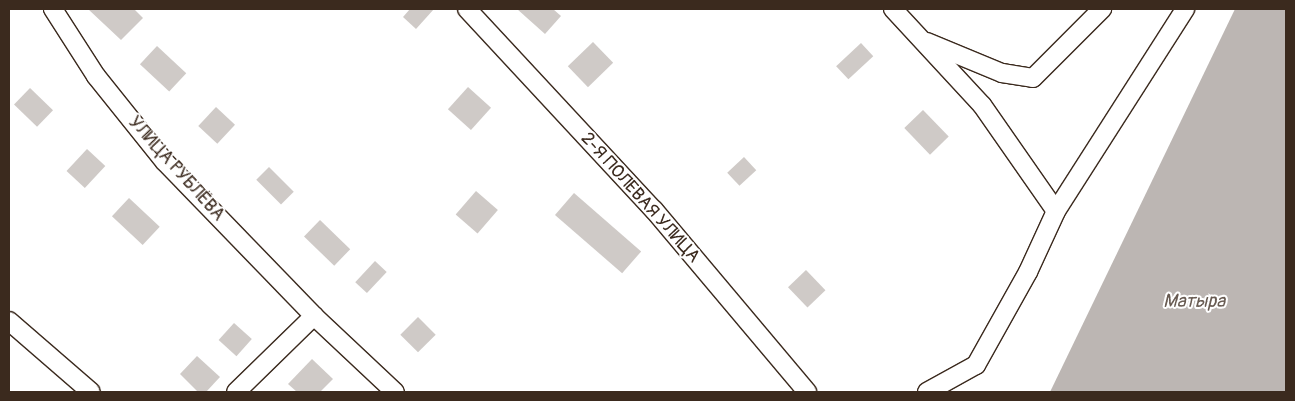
<!DOCTYPE html>
<meta charset="utf-8">
<style>
body{margin:0}
#map{position:relative;width:1295px;height:401px;overflow:hidden;background:#fff;font-family:Pangolin,sans-serif}
div>[style]{position:absolute}
.water>*{inset:0;background:#bcb6b3}
.building>*{inset:0;background:#cfcac7;transform-origin:0 0}
.roads{filter:drop-shadow(1px 0 #3b2a1e) drop-shadow(-1px 0 #3b2a1e) drop-shadow(0 1px #3b2a1e) drop-shadow(0 -1px #3b2a1e)}
.minor>*{height:18px;margin:-9px;padding:0 9px;transform-origin:9px;border-radius:9px;background:#fff}
span{translate:-50% -50%;white-space:nowrap;text-align:center;line-height:1.15;-webkit-text-stroke:4px #fff;paint-order:stroke}
.street-label{font-size:18px;color:#3b2a1e}
.water-label{font-size:19px;color:#685b52;font-style:italic}
.frame{position:absolute;inset:0;border:10px solid #3b2a1e;pointer-events:none}
</style>
<div id="map">
<div class="water">
<div style="clip-path:polygon(1235px 9px,1286px 9px,1286px 392px,1050px 392px)"></div>
</div>
<div class="building">
<div style="clip-path:polygon(88px 9px,134px 9px,143px 18px,121px 40px)"></div>
<div style="clip-path:polygon(410px 9px,434px 9px,416px 29px,403px 17px)"></div>
<div style="clip-path:polygon(517px 9px,553px 9px,561px 16px,545px 34px)"></div>
<div style="left:593px;top:42px;width:29px;height:35px;rotate:46deg"></div>
<div style="left:861px;top:43px;width:18px;height:34px;rotate:47deg"></div>
<div style="left:157px;top:46px;width:40px;height:25px;rotate:43deg"></div>
<div style="left:468px;top:87px;width:31px;height:30px;rotate:42deg"></div>
<div style="left:30px;top:88px;width:32px;height:23px;rotate:44deg"></div>
<div style="left:216px;top:107px;width:26px;height:26px;rotate:43deg"></div>
<div style="left:923px;top:110px;width:37px;height:26px;rotate:46deg"></div>
<div style="left:87px;top:149px;width:25px;height:30px;rotate:43deg"></div>
<div style="left:744px;top:157px;width:18px;height:23px;rotate:47deg"></div>
<div style="left:269px;top:167px;width:35px;height:18px;rotate:45deg"></div>
<div style="left:476px;top:191px;width:29px;height:31px;rotate:41deg"></div>
<div style="left:574px;top:193px;width:89px;height:29px;rotate:41deg"></div>
<div style="left:129px;top:198px;width:42px;height:25px;rotate:43deg"></div>
<div style="left:320px;top:220px;width:42px;height:23px;rotate:44deg"></div>
<div style="left:375px;top:261px;width:16px;height:29px;rotate:43deg"></div>
<div style="left:806px;top:270px;width:28px;height:25px;rotate:46deg"></div>
<div style="left:418px;top:317px;width:25px;height:25px;rotate:45deg"></div>
<div style="left:234px;top:323px;width:24px;height:23px;rotate:42deg"></div>
<div style="clip-path:polygon(197px 356px,220px 377px,206px 392px,198px 392px,180px 374px)"></div>
<div style="clip-path:polygon(312px 359px,333px 379px,320px 392px,297px 392px,288px 384px)"></div>
</div>
<div class="roads">
<div class="minor">
<div style="left:53px;top:9px;width:80px;rotate:57.3deg"></div>
<div style="left:96px;top:76px;width:110px;rotate:51.3deg"></div>
<div style="left:165px;top:162px;width:214px;rotate:45.9deg"></div>
<div style="left:314px;top:316px;width:111px;rotate:43.2deg"></div>
<div style="left:467px;top:9px;width:275px;rotate:47.1deg"></div>
<div style="left:654px;top:210px;width:238px;rotate:49.9deg"></div>
<div style="left:893px;top:9px;width:131px;rotate:47.2deg"></div>
<div style="left:982px;top:105px;width:129px;rotate:55.1deg"></div>
<div style="left:927px;top:42px;width:81px;rotate:22.5deg"></div>
<div style="left:1002px;top:73px;width:31px;rotate:9deg"></div>
<div style="left:1033px;top:78px;width:98px;rotate:-45deg"></div>
<div style="left:9px;top:321px;width:108px;rotate:40.9deg"></div>
<div style="left:236px;top:392px;width:109px;rotate:-44.3deg"></div>
<div style="left:927px;top:392px;width:56px;rotate:-28.9deg"></div>
<div style="left:976px;top:365px;width:107px;rotate:-60.8deg"></div>
<div style="left:1028px;top:272px;width:67px;rotate:-65.3deg"></div>
<div style="left:1056px;top:211px;width:240px;rotate:-57.4deg"></div>
</div>
</div>
<div class="street-label">
<span style="left:176px;top:169px;rotate:48deg">УЛИЦА РУБЛЁВА</span>
<span style="left:640px;top:198px;rotate:48deg">2-Я ПОЛЕВАЯ УЛИЦА</span>
</div>
<div class="water-label">
<span style="left:1194px;top:302px">Матыра</span>
</div>
<div class="frame"></div>
</div>
